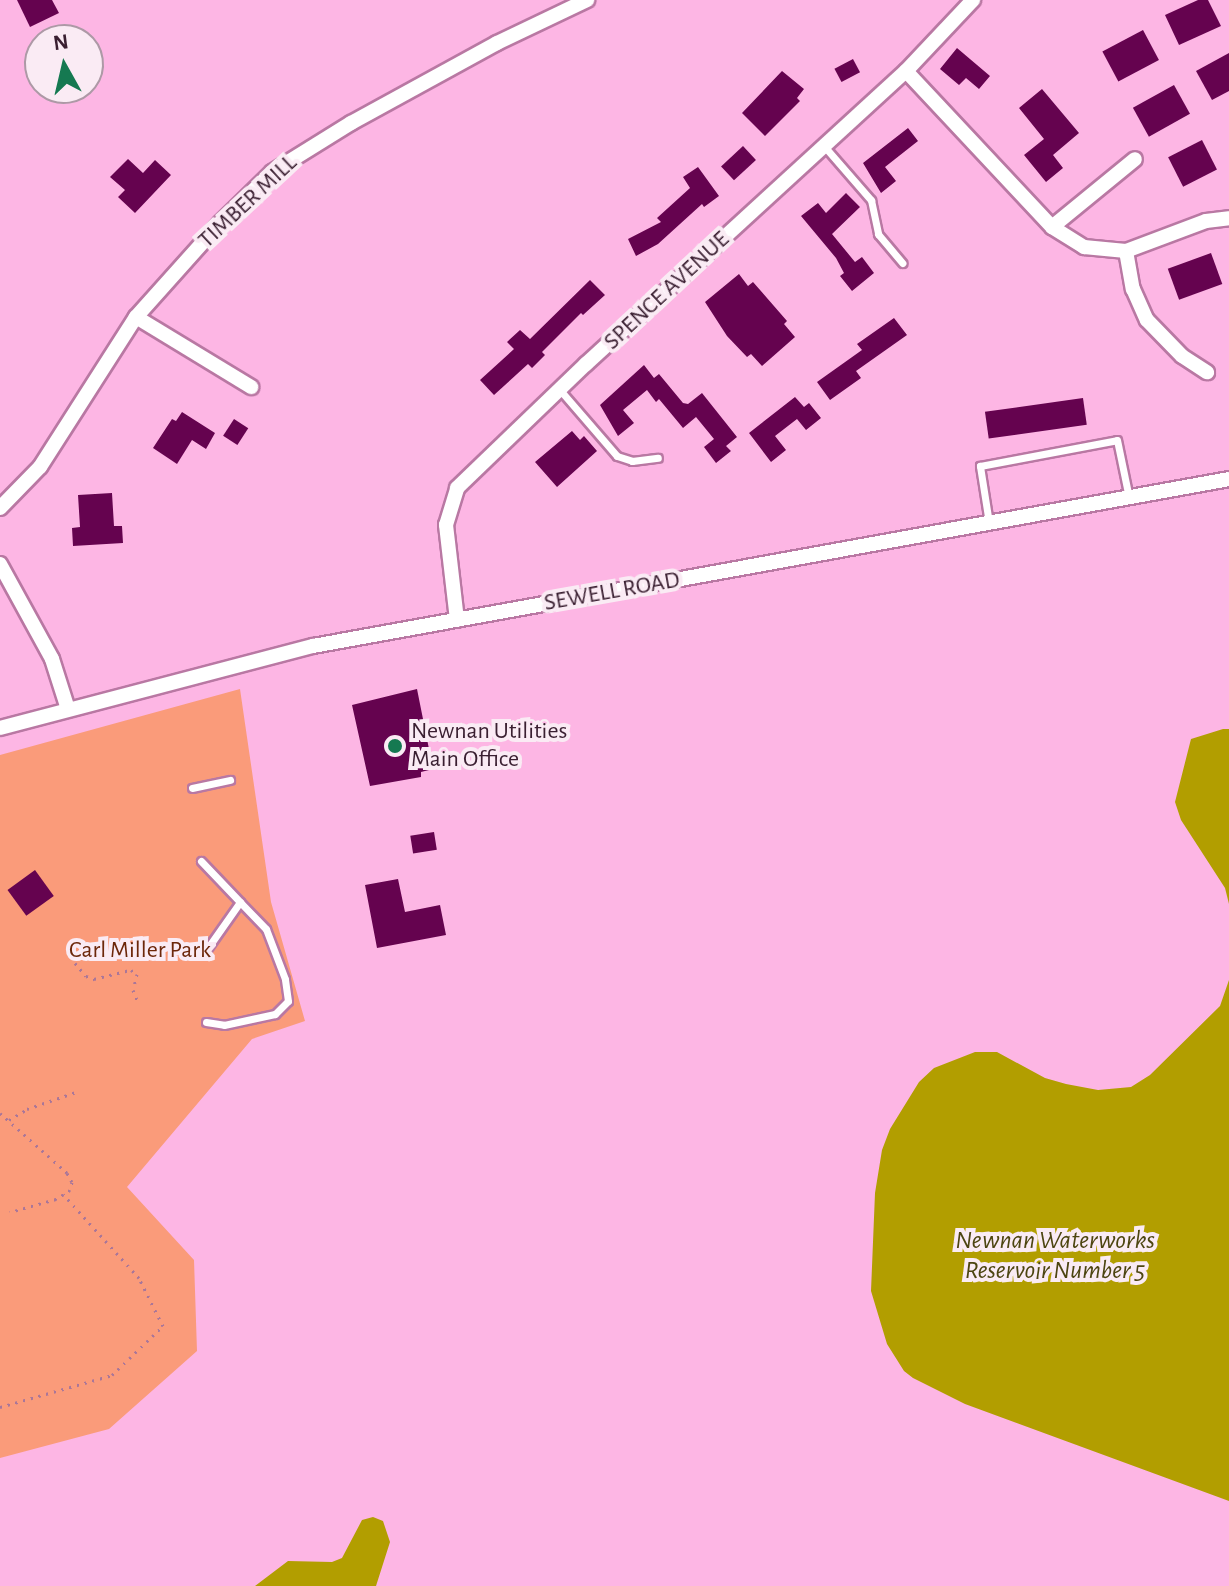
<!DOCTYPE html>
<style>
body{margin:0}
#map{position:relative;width:1229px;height:1586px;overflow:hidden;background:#fdb6e4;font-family:"Alegreya Sans",sans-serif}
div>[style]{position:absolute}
.green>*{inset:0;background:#fa9b7a}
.water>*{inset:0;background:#b29e00}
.building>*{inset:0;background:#65034f;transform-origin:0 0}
.path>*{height:3px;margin-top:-1.5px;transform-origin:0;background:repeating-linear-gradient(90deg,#aa7698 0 2px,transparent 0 8px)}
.roads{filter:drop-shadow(2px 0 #b978a3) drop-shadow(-2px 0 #b978a3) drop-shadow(0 2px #b978a3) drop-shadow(0 -2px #b978a3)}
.service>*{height:7px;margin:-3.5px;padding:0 3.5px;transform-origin:3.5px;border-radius:3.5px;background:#fff}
.minor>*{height:14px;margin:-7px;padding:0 7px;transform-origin:7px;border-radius:7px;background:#fff}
.dots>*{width:22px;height:22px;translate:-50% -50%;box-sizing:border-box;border:4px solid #faebf4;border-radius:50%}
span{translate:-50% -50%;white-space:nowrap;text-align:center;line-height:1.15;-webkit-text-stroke:8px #faebf4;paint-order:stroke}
.street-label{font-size:24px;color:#3a1f31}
.poi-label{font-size:24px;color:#3a1f31}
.left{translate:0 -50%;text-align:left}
.park-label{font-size:24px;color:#6c270a}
.water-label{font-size:26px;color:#4d4511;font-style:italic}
.north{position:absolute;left:24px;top:24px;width:80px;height:80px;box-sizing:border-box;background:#faebf4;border:2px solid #ad99a6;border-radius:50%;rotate:352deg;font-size:22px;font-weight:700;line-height:32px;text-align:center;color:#3a1f31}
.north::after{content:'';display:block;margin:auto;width:28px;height:36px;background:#157951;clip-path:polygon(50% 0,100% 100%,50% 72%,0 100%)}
</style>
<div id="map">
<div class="green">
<div style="clip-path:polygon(240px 689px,271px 902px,305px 1021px,252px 1039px,127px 1187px,194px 1260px,197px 1351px,109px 1429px,0 1458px,0 755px)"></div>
</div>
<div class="water">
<div style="clip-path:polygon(1223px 729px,1229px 729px,1229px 904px,1225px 888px,1181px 820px,1175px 802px,1191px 739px)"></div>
<div style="clip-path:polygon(1229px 980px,1229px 1501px,965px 1404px,913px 1378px,904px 1371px,887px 1344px,871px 1291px,875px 1193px,882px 1150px,890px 1129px,919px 1082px,934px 1068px,975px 1052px,997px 1052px,1045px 1078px,1066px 1084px,1098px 1090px,1131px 1087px,1150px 1075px,1220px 1006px)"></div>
<div style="clip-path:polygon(373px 1517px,383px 1521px,390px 1542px,376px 1586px,255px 1586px,288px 1561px,332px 1562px,342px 1558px,362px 1520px)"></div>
</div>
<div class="building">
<div style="clip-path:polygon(17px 0,52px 0,59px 13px,30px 27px)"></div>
<div style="clip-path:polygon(1198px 0,1208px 0,1221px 26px,1179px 45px,1165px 15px)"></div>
<div style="left:1143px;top:30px;width:34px;height:46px;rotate:62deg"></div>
<div style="clip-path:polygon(957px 48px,990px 76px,979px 89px,966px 78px,959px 85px,940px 69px)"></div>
<div style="clip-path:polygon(1229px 53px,1229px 91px,1212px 100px,1196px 71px)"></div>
<div style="left:853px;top:59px;width:15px;height:21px;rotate:62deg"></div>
<div style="clip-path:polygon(782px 71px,804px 89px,797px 98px,800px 101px,765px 136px,742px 113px)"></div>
<div style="left:1174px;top:85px;width:33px;height:47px;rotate:61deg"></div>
<div style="clip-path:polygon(1042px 89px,1079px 133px,1053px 155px,1063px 168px,1046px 182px,1024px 155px,1044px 139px,1019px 108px)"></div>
<div style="clip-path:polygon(908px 128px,918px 141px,885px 167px,896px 181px,881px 193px,863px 163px)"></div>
<div style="left:1202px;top:140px;width:33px;height:38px;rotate:63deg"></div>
<div style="left:743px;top:146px;width:19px;height:30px;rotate:47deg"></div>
<div style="clip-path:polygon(128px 159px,143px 173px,155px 160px,171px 175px,135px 213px,118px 197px,125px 190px,110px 177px)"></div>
<div style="clip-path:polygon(698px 167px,719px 196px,704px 207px,702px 204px,658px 244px,636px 256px,628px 239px,661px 222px,657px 218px,690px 188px,683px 177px)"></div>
<div style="clip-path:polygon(846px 193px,860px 207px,832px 234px,855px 262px,862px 257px,874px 273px,852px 291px,840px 276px,844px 273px,836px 258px,801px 216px,818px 203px,826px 213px)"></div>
<div style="left:1211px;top:253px;width:33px;height:46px;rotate:70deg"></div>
<div style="clip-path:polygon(739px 274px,748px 286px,753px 282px,787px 321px,784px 324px,795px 337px,762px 366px,751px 354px,747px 357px,727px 336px,705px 302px)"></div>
<div style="clip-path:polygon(590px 280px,605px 295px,583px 315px,581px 313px,542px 352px,545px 355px,532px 368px,528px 364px,494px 395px,480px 380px,514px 349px,507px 342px,520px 330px,530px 339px)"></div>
<div style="clip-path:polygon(894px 318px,907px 335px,856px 371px,861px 378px,830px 400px,817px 382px,862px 350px,857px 344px)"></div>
<div style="clip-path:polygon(644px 365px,654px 378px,659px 374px,683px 403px,688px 404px,702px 393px,737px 437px,726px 446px,731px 451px,716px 463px,704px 447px,714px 439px,696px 417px,683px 428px,659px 399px,656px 402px,647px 390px,623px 410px,634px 423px,618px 436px,600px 405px)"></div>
<div style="clip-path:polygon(795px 397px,804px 407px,809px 403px,821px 418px,806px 430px,797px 419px,775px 436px,786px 450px,771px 462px,749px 433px)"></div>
<div style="left:1083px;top:398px;width:27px;height:99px;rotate:82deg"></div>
<div style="clip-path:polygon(182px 412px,215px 433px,206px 449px,192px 440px,177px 464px,153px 448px,172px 419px,176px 421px)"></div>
<div style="left:234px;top:419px;width:17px;height:20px;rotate:33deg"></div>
<div style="clip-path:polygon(572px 431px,580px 440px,584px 436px,597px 451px,557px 487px,535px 462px)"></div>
<div style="clip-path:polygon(112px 493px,114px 526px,122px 526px,123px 543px,73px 546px,72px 528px,80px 527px,78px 495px)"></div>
<div style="clip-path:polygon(417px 689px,433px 769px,421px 772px,421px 777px,370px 786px,352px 705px)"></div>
<div style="left:434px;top:832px;width:18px;height:24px;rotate:81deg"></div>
<div style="left:35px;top:870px;width:32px;height:34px;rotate:54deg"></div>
<div style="clip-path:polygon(398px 879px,405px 912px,440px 905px,446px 935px,377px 948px,365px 885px)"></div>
</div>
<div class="path">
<div style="left:75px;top:963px;width:17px;rotate:50deg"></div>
<div style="left:86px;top:976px;width:9px;rotate:21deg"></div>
<div style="left:94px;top:979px;width:38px;rotate:-14deg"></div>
<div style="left:131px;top:970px;width:7px;rotate:34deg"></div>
<div style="left:137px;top:974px;width:16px;rotate:104deg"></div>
<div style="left:133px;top:990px;width:11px;rotate:68deg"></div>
<div style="left:0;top:1113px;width:90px;rotate:41.8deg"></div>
<div style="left:67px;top:1173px;width:10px;rotate:61deg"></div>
<div style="left:72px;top:1182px;width:8px;rotate:104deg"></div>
<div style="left:70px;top:1190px;width:17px;rotate:147deg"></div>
<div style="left:56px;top:1199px;width:48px;rotate:164.2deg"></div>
<div style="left:9px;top:1120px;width:21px;rotate:-31deg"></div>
<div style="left:27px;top:1109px;width:55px;rotate:-19.1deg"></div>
<div style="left:0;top:1407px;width:116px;rotate:-15.9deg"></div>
<div style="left:112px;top:1375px;width:71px;rotate:-43.9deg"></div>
<div style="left:163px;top:1326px;width:54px;rotate:-116.6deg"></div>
<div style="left:139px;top:1278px;width:113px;rotate:-132.1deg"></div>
</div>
<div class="roads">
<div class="service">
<div style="left:824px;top:146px;width:72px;rotate:49deg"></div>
<div style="left:871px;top:200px;width:35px;rotate:78deg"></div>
<div style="left:878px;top:234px;width:38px;rotate:50deg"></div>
<div style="left:560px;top:390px;width:87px;rotate:49.2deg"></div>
<div style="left:617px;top:456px;width:16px;rotate:18deg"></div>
<div style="left:632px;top:461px;width:26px;rotate:-7deg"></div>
<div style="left:989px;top:523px;width:58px;rotate:-99deg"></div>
<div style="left:980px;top:466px;width:139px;rotate:-10.7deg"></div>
<div style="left:1117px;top:440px;width:59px;rotate:78.3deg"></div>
<div style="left:192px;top:788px;width:39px;rotate:-12deg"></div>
<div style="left:201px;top:861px;width:57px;rotate:46.4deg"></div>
<div style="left:206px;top:1022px;width:18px;rotate:9deg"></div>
<div style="left:224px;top:1025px;width:52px;rotate:-12.2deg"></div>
<div style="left:275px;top:1014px;width:18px;rotate:-45deg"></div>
<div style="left:288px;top:1001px;width:22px;rotate:-98deg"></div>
<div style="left:285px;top:979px;width:53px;rotate:-110.8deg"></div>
<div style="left:266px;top:929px;width:37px;rotate:-134deg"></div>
<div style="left:240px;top:902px;width:57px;rotate:125.1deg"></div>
</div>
<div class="minor">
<div style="left:906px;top:71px;width:214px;rotate:46.9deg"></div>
<div style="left:1052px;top:227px;width:38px;rotate:32deg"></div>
<div style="left:1084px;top:247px;width:42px;rotate:5.4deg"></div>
<div style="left:1126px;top:251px;width:85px;rotate:-20.6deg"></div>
<div style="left:1206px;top:221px;width:23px;rotate:-7deg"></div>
<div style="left:1052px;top:227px;width:107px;rotate:-39.3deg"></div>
<div style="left:1126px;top:251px;width:39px;rotate:80deg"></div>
<div style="left:1133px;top:289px;width:34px;rotate:66deg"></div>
<div style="left:1147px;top:320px;width:50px;rotate:45.8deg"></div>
<div style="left:1182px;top:356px;width:30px;rotate:33deg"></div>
<div style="left:136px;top:317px;width:135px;rotate:31.3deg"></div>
<div style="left:0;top:508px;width:57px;rotate:-45.7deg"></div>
<div style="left:40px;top:467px;width:178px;rotate:-57.4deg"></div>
<div style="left:136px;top:317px;width:126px;rotate:-48.2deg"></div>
<div style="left:220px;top:223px;width:73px;rotate:-44.4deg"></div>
<div style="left:272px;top:172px;width:93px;rotate:-31.8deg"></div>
<div style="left:351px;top:123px;width:166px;rotate:-28.7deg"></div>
<div style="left:497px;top:43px;width:100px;rotate:-25.5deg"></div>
<div style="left:0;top:564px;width:108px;rotate:61.3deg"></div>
<div style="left:52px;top:659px;width:52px;rotate:72.3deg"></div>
<div style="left:457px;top:620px;width:96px;rotate:-96.6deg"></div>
<div style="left:446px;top:525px;width:39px;rotate:-73deg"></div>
<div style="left:457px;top:488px;width:179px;rotate:-43.9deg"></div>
<div style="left:586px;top:364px;width:434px;rotate:-42.5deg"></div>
<div style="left:906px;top:71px;width:98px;rotate:-46.7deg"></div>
<div style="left:0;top:728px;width:324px;rotate:-14.7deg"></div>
<div style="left:313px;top:646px;width:931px;rotate:-10.33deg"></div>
</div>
</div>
<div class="dots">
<div style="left:395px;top:746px;background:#157951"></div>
</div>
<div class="street-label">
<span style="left:248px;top:202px;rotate:-43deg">TIMBER MILL</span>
<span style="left:667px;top:291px;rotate:-43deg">SPENCE AVENUE</span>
<span style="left:612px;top:592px;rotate:-10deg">SEWELL ROAD</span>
</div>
<div class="poi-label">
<span class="left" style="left:411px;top:746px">Newnan Utilities<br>Main Office</span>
</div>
<div class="park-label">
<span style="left:140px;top:951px">Carl Miller Park</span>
</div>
<div class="water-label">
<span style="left:1055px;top:1256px">Newnan Waterworks<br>Reservoir Number 5</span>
</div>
<div class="north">N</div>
</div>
